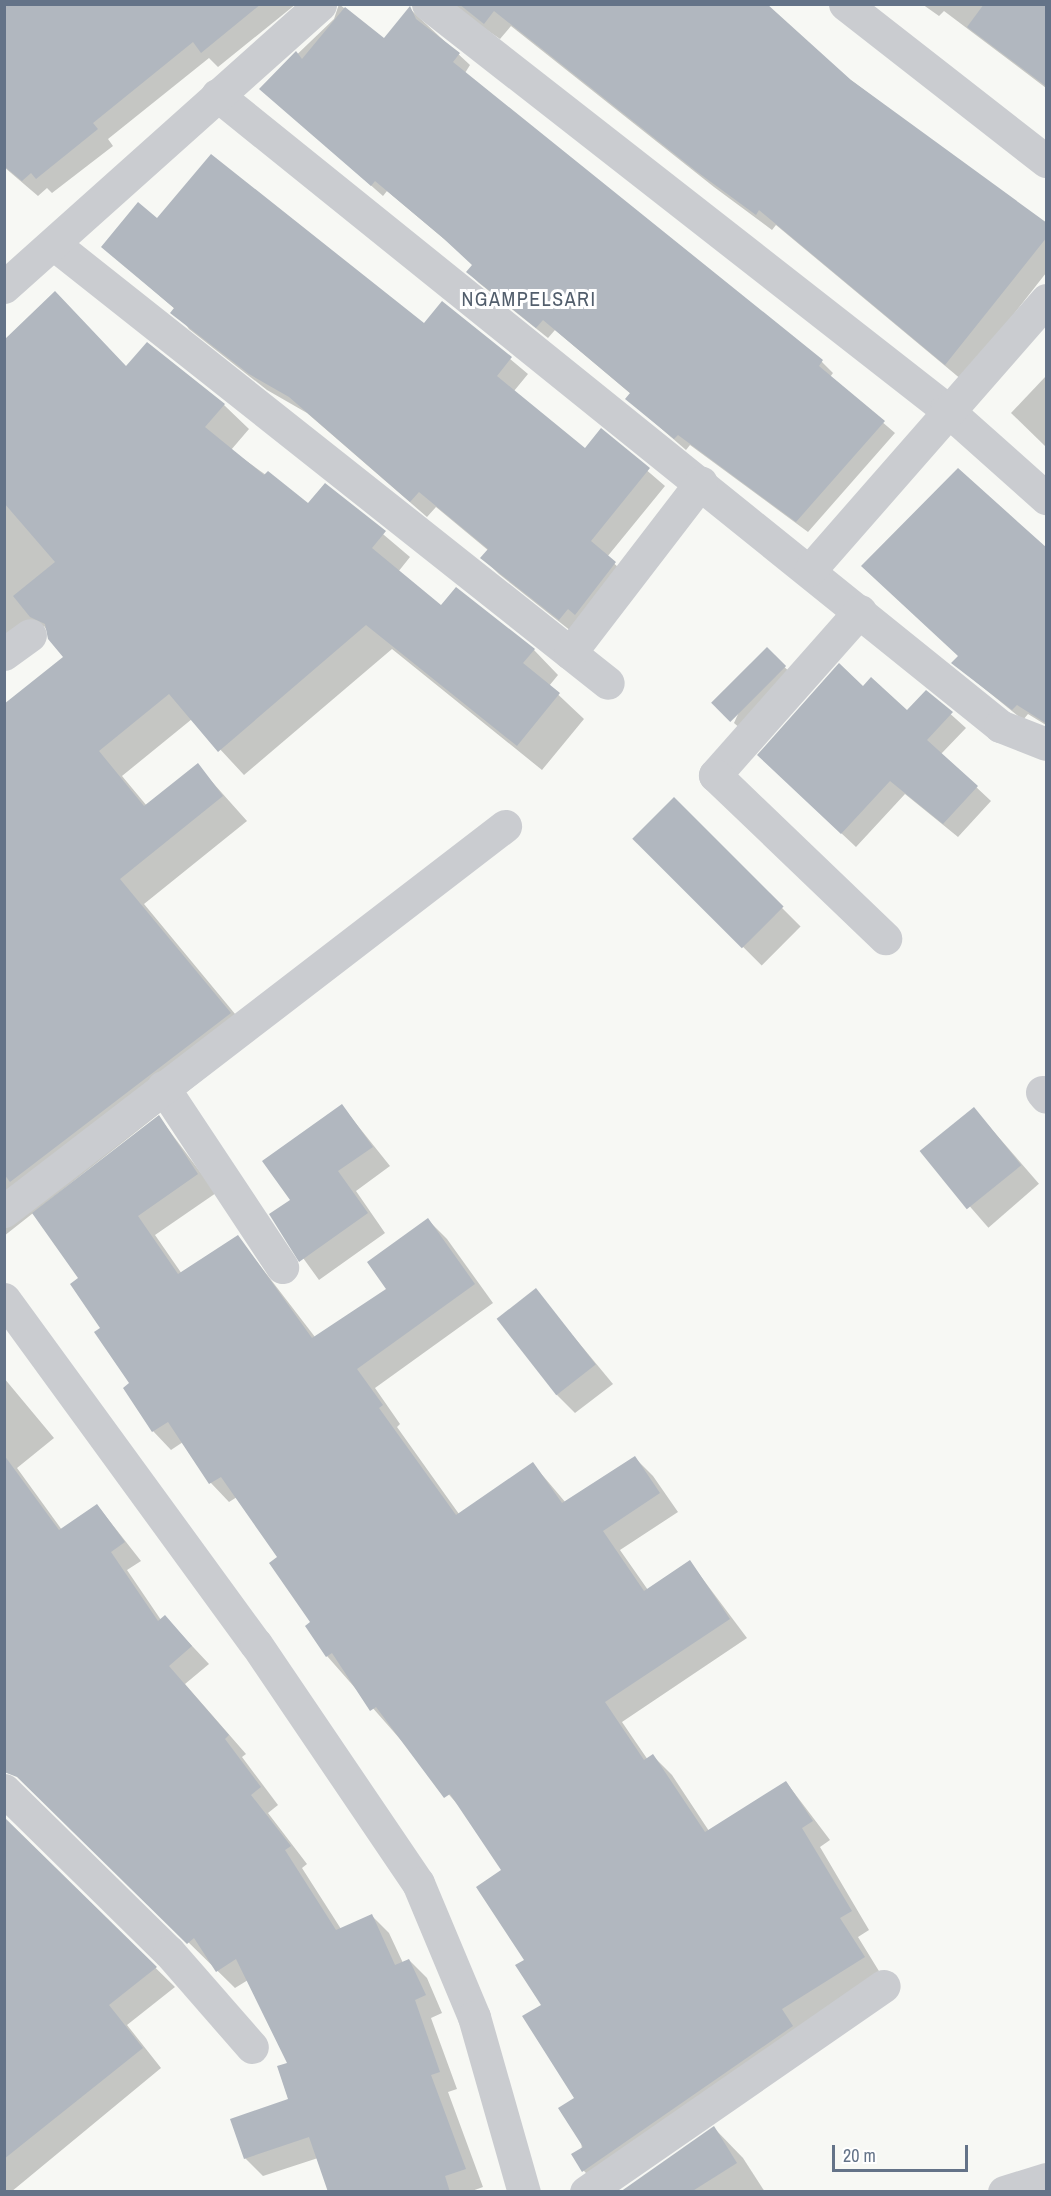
<!DOCTYPE html>
<style>
body{margin:0}
#map{position:relative;width:1051px;height:2196px;overflow:hidden;background:#f7f8f4;font-family:"Archivo Narrow",sans-serif}
div>[style]{position:absolute}
.shadow>*{inset:0;background:#0003;transform-origin:0 0}
.building>*{inset:0;background:#b1b7bf;transform-origin:0 0}
.minor>*{height:33px;margin:-16.5px;padding:0 16.5px;transform-origin:16.5px;border-radius:16.5px;background:#caccd0}
.tertiary>*{height:33px;margin:-16.5px;padding:0 16.5px;transform-origin:16.5px;border-radius:16.5px;background:#caccd0}
span{translate:-50% -50%;white-space:nowrap;text-align:center;line-height:1.15;-webkit-text-stroke:6px #fff;paint-order:stroke}
.quarter-label{font-size:20px;color:#525e6c;letter-spacing:1.5px}
.frame{position:absolute;inset:0;border:6px solid #647388;pointer-events:none}
.scale{position:absolute;left:832px;top:2145px;width:136px;height:27px;box-sizing:border-box;border:3px solid #647388;border-top:0;padding-left:8px;font-size:18px;line-height:21px;white-space:nowrap;color:#647388;-webkit-text-stroke:4px #fff;paint-order:stroke}
</style>
<div id="map">
<div class="shadow">
<div style="clip-path:polygon(11px 4px,296px 4px,218px 67px,209px 58px,108px 139px,113px 146px,52px 193px,47px 188px,38px 196px,4px 167px,4px 10px)"></div>
<div style="clip-path:polygon(339px 4px,384px 40px,410px 9px,470px 65px,465px 73px,822px 362px,833px 373px,830px 377px,895px 433px,808px 532px,690px 445px,686px 450px,627px 399px,631px 394px,555px 330px,548px 338px,479px 283px,468px 272px,473px 265px,456px 249px,387px 191px,383px 196px,261px 89px,334px 19px)"></div>
<div style="clip-path:polygon(449px 4px,749px 4px,1046px 226px,1046px 273px,962px 380px,776px 225px,772px 230px,714px 187px,511px 26px,500px 39px)"></div>
<div style="clip-path:polygon(922px 4px,1046px 4px,1046px 88px,944px 11px,939px 16px)"></div>
<div style="clip-path:polygon(157px 221px,424px 325px,443px 303px,528px 374px,514px 391px,585px 450px,601px 431px,665px 486px,607px 557px,631px 579px,576px 635px,499px 574px,482px 558px,489px 551px,436px 507px,427px 517px,307px 413px,267px 390px,189px 329px,175px 309px,103px 247px)"></div>
<div style="clip-path:polygon(4px 342px,127px 368px,224px 405px,249px 429px,231px 450px,308px 505px,325px 485px,410px 557px,398px 572px,441px 607px,534px 650px,558px 675px,549px 686px,584px 719px,542px 770px,392px 649px,244px 775px,192px 719px,122px 776px,147px 806px,197px 765px,247px 821px,144px 904px,255px 1038px,4px 1236px,4px 706px,65px 658px,44px 626px,4px 657px)"></div>
<div style="clip-path:polygon(1046px 376px,1046px 447px,1011px 413px)"></div>
<div style="clip-path:polygon(1046px 551px,1046px 725px,1028px 714px,1023px 720px,953px 663px)"></div>
<div style="clip-path:polygon(767px 650px,804px 686px,755px 741px,734px 723px)"></div>
<div style="clip-path:polygon(863px 688px,907px 712px,926px 692px,966px 728px,941px 754px,991px 801px,958px 837px,905px 794px,856px 847px,774px 770px)"></div>
<div style="left:674px;top:800px;width:179px;height:55px;rotate:45deg"></div>
<div style="clip-path:polygon(342px 1106px,390px 1166px,356px 1191px,385px 1233px,319px 1280px,272px 1215px,292px 1201px)"></div>
<div style="left:974px;top:1109px;width:99px;height:67px;rotate:49deg"></div>
<div style="clip-path:polygon(159px 1117px,216px 1193px,155px 1235px,182px 1274px,238px 1237px,315px 1337px,388px 1289px,428px 1220px,447px 1239px,493px 1303px,375px 1388px,400px 1424px,397px 1427px,459px 1514px,533px 1464px,566px 1503px,635px 1458px,653px 1476px,678px 1512px,620px 1550px,648px 1590px,690px 1562px,747px 1638px,622px 1722px,648px 1760px,653px 1756px,672px 1775px,709px 1831px,786px 1782px,830px 1840px,820px 1847px,869px 1930px,858px 1937px,882px 1976px,602px 2189px,584px 2171px,577px 2099px,526px 1960px,503px 1871px,466px 1814px,327px 1656px,307px 1626px,313px 1622px,279px 1557px,237px 1497px,229px 1502px,211px 1483px,183px 1442px,171px 1450px,153px 1431px,80px 1278px)"></div>
<div style="clip-path:polygon(535px 1290px,613px 1384px,575px 1413px,557px 1395px)"></div>
<div style="clip-path:polygon(4px 1378px,54px 1438px,17px 1468px,62px 1530px,97px 1505px,141px 1561px,127px 1570px,161px 1620px,165px 1617px,209px 1664px,185px 1684px,246px 1754px,242px 1757px,278px 1805px,268px 1813px,307px 1864px,302px 1868px,341px 1929px,371px 1915px,389px 1933px,403px 1963px,409px 1960px,427px 1978px,442px 2013px,431px 2018px,457px 2089px,448px 2092px,483px 2187px,469px 2192px,330px 2192px,318px 2158px,263px 2176px,245px 2158px,290px 2100px,289px 2064px,248px 1980px,235px 1988px,27px 1784px,4px 1726px)"></div>
<div style="clip-path:polygon(4px 1819px,175px 1987px,127px 2025px,161px 2068px,11px 2192px,4px 2192px)"></div>
<div style="clip-path:polygon(714px 2128px,743px 2158px,765px 2192px,622px 2192px)"></div>
</div>
<div class="building">
<div style="clip-path:polygon(4px 4px,261px 4px,201px 53px,193px 42px,93px 123px,98px 129px,36px 179px,31px 173px,22px 181px,4px 166px)"></div>
<div style="clip-path:polygon(459px 4px,767px 4px,851px 80px,1047px 223px,1047px 237px,945px 365px,759px 210px,756px 215px,696px 171px,494px 11px,484px 24px)"></div>
<div style="clip-path:polygon(984px 4px,1047px 4px,1047px 87px,967px 27px)"></div>
<div style="clip-path:polygon(410px 6px,416px 19px,460px 53px,453px 62px,823px 360px,819px 366px,885px 421px,796px 522px,678px 435px,674px 439px,625px 399px,630px 393px,543px 320px,536px 328px,466px 272px,472px 265px,443px 238px,375px 181px,371px 186px,259px 89px,296px 51px,302px 59px,345px 7px,384px 38px)"></div>
<div style="clip-path:polygon(211px 154px,424px 323px,442px 301px,512px 357px,497px 376px,585px 448px,601px 428px,650px 468px,591px 541px,616px 562px,575px 615px,568px 609px,559px 620px,480px 558px,488px 549px,419px 492px,410px 502px,289px 397px,249px 374px,170px 313px,174px 308px,101px 247px,138px 202px,157px 218px)"></div>
<div style="clip-path:polygon(55px 291px,126px 366px,147px 342px,225px 404px,205px 427px,264px 475px,268px 471px,308px 503px,325px 483px,386px 531px,372px 548px,441px 605px,456px 587px,535px 649px,523px 663px,560px 693px,517px 746px,366px 625px,218px 752px,169px 694px,99px 751px,144px 806px,198px 763px,223px 796px,120px 879px,231px 1013px,10px 1182px,4px 1174px,4px 704px,63px 657px,48px 639px,45px 624px,30px 617px,13px 596px,55px 562px,4px 503px,4px 340px)"></div>
<div style="clip-path:polygon(958px 468px,1047px 548px,1047px 724px,1017px 705px,1012px 710px,951px 663px,958px 656px,861px 566px)"></div>
<div style="left:767px;top:647px;width:27px;height:79px;rotate:45deg"></div>
<div style="clip-path:polygon(839px 663px,863px 686px,871px 677px,907px 710px,926px 690px,953px 712px,927px 740px,978px 786px,943px 824px,890px 781px,841px 834px,757px 755px)"></div>
<div style="left:674px;top:797px;width:155px;height:59px;rotate:45deg"></div>
<div style="clip-path:polygon(342px 1104px,373px 1147px,338px 1171px,368px 1213px,299px 1262px,269px 1214px,290px 1200px,262px 1161px)"></div>
<div style="left:974px;top:1107px;width:75px;height:70px;rotate:51deg"></div>
<div style="clip-path:polygon(159px 1115px,198px 1174px,138px 1216px,178px 1274px,238px 1235px,312px 1338px,386px 1289px,367px 1262px,428px 1218px,475px 1284px,357px 1369px,383px 1405px,379px 1408px,456px 1515px,533px 1462px,562px 1503px,635px 1456px,660px 1493px,603px 1531px,644px 1591px,690px 1560px,730px 1619px,605px 1702px,644px 1760px,653px 1754px,705px 1832px,786px 1781px,813px 1821px,802px 1828px,852px 1911px,840px 1918px,865px 1957px,782px 2009px,793px 2026px,582px 2172px,571px 2154px,583px 2147px,558px 2108px,574px 2098px,522px 2016px,541px 2005px,515px 1965px,524px 1960px,476px 1887px,501px 1870px,450px 1794px,444px 1798px,376px 1707px,370px 1711px,332px 1653px,326px 1657px,305px 1626px,310px 1622px,269px 1563px,277px 1557px,221px 1477px,209px 1484px,168px 1422px,152px 1432px,123px 1388px,129px 1383px,94px 1332px,100px 1328px,70px 1284px,78px 1278px,32px 1213px)"></div>
<div style="left:536px;top:1288px;width:97px;height:50px;rotate:52deg"></div>
<div style="clip-path:polygon(4px 1455px,59px 1530px,97px 1504px,125px 1542px,111px 1552px,158px 1621px,165px 1615px,192px 1646px,169px 1666px,229px 1735px,225px 1739px,261px 1787px,251px 1795px,291px 1846px,285px 1850px,336px 1930px,372px 1914px,395px 1965px,409px 1959px,426px 1995px,415px 2000px,440px 2072px,431px 2075px,466px 2169px,445px 2176px,450px 2192px,328px 2192px,309px 2137px,244px 2159px,230px 2119px,288px 2099px,277px 2066px,287px 2063px,236px 1959px,216px 1972px,194px 1938px,187px 1944px,17px 1777px,4px 1772px)"></div>
<div style="clip-path:polygon(4px 1817px,157px 1967px,109px 2005px,143px 2048px,4px 2159px)"></div>
<div style="clip-path:polygon(714px 2126px,737px 2163px,691px 2192px,620px 2192px)"></div>
</div>
<div class="minor">
<div style="left:428px;top:4px;width:658px;rotate:38.02deg"></div>
<div style="left:946px;top:409px;width:134px;rotate:41.7deg"></div>
<div style="left:845px;top:4px;width:255px;rotate:38deg"></div>
<div style="left:217px;top:95px;width:1006px;rotate:38.86deg"></div>
<div style="left:1000px;top:726px;width:49px;rotate:21.4deg"></div>
<div style="left:55px;top:245px;width:705px;rotate:38.38deg"></div>
<div style="left:4px;top:287px;width:424px;rotate:-41.8deg"></div>
<div style="left:810px;top:570px;width:359px;rotate:-48.8deg"></div>
<div style="left:860px;top:611px;width:219px;rotate:131.5deg"></div>
<div style="left:715px;top:775px;width:236px;rotate:43.8deg"></div>
<div style="left:570px;top:653px;width:215px;rotate:-52.5deg"></div>
<div style="left:4px;top:654px;width:32px;rotate:-36deg"></div>
<div style="left:163px;top:1087px;width:216px;rotate:56.5deg"></div>
<div style="left:1042px;top:1092px;width:6px;rotate:51deg"></div>
<div style="left:4px;top:1211px;width:632px;rotate:-37.54deg"></div>
<div style="left:4px;top:1790px;width:231px;rotate:44.5deg"></div>
<div style="left:169px;top:1952px;width:126px;rotate:48.9deg"></div>
<div style="left:586px;top:2192px;width:362px;rotate:-34.7deg"></div>
<div style="left:1004px;top:2192px;width:44px;rotate:-17.2deg"></div>
</div>
<div class="tertiary">
<div style="left:4px;top:1299px;width:427px;rotate:53.9deg"></div>
<div style="left:256px;top:1644px;width:289px;rotate:55.9deg"></div>
<div style="left:418px;top:1883px;width:145px;rotate:67.3deg"></div>
<div style="left:474px;top:2017px;width:182px;rotate:74.1deg"></div>
</div>
<div class="quarter-label">
<span style="left:529px;top:298px">NGAMPELSARI</span>
</div>
<div class="frame"></div>
<div class="scale">20 m</div>
</div>
